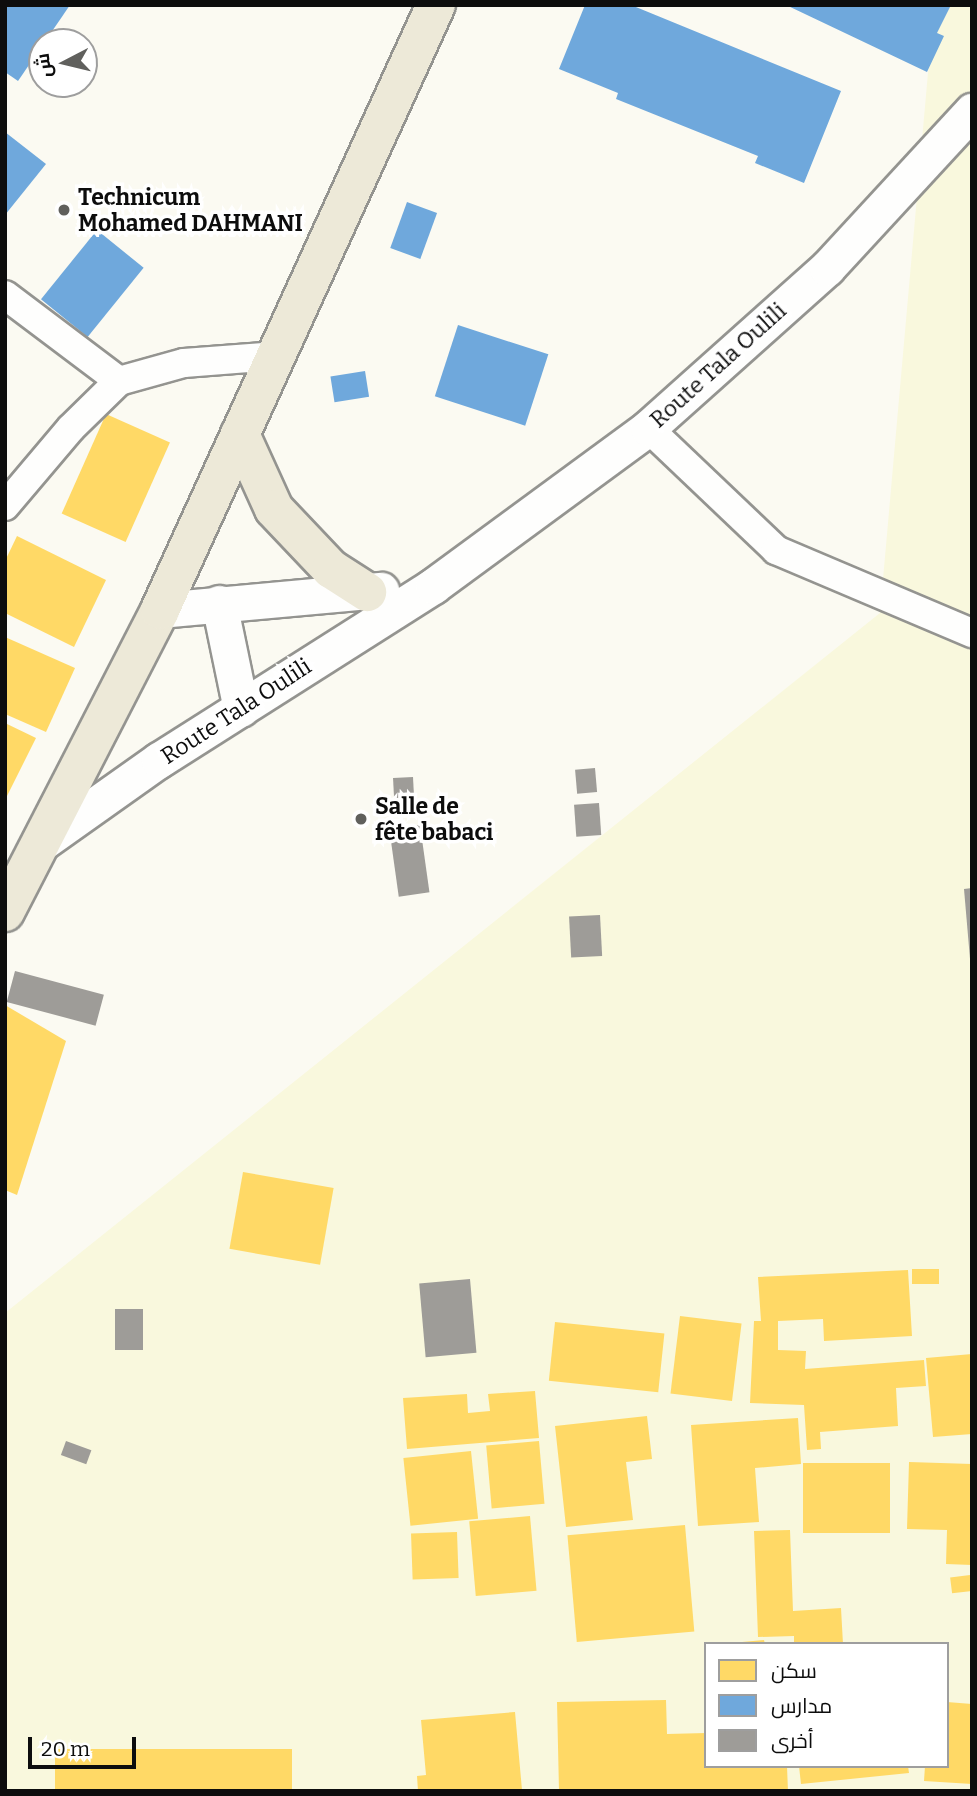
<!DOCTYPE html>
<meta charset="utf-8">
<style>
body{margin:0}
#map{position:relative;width:977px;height:1796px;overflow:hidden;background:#fbfaf2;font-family:Bitter,Cairo,serif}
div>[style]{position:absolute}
.farmland>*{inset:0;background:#f9f8dd}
.homes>*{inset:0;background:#ffd966;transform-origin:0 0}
.schools>*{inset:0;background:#6fa8dc;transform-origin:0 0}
.building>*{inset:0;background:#9e9c98;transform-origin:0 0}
.roads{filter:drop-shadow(2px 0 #949490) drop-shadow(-2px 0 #949490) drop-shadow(0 2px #949490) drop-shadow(0 -2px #949490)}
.minor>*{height:28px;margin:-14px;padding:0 14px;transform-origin:14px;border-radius:14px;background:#fefefd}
.tertiary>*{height:35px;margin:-17.5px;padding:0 17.5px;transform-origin:17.5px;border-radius:17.5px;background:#fefefd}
.primary>*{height:38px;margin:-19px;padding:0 19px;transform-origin:19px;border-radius:19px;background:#ede9d8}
.dots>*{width:19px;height:19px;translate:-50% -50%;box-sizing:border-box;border:4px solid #fff;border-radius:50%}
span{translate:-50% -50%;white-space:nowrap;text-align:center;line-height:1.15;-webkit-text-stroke:7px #fff;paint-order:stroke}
.poi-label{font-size:23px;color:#0d0d0d;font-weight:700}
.left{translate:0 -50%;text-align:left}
.street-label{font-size:23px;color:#0d0d0d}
.frame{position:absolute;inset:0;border:7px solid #0d0d0d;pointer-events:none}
.legend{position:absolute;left:704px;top:1642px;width:245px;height:126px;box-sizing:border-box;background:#fff;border:2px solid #9e9e9e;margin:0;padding:9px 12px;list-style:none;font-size:21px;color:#0d0d0d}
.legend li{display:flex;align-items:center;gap:14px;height:35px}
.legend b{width:35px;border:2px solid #9e9e9e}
.north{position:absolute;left:28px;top:28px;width:70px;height:70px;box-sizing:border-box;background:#fff;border:2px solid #9e9e9e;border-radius:50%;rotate:263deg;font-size:19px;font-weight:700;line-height:28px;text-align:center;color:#0d0d0d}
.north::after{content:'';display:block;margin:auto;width:24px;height:32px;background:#60605d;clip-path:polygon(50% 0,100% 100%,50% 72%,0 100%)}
.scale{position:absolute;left:28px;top:1737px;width:108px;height:32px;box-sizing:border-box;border:4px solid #0d0d0d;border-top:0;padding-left:9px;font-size:21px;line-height:24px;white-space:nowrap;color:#0d0d0d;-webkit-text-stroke:5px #fff;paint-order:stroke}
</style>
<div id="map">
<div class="farmland">
<div style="clip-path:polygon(evenodd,934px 5px,972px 5px,972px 1791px,5px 1791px,5px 1313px,880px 613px,934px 5px,706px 1644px,947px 1644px,947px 1766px,706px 1766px,706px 1644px)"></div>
</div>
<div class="homes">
<div style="left:106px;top:414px;width:70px;height:109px;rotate:24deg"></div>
<div style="clip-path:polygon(17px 536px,106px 580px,74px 647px,5px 613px,5px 561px)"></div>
<div style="clip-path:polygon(5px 637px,75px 668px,46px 732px,5px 714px)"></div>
<div style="clip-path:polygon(5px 723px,36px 738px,5px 800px)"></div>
<div style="clip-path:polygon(5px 1005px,66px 1041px,17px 1195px,5px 1190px)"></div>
<div style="left:243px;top:1172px;width:92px;height:78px;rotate:10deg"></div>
<div style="left:912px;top:1269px;width:27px;height:15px"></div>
<div style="clip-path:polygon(908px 1270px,912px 1336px,824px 1341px,823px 1319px,778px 1321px,778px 1350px,806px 1351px,805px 1369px,924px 1360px,926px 1386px,896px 1388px,898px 1426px,820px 1432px,821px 1449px,807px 1450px,804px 1405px,750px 1403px,754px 1321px,761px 1321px,758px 1277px)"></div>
<div style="left:680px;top:1316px;width:62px;height:78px;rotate:7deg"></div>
<div style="left:555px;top:1322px;width:110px;height:59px;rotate:6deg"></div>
<div style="clip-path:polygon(972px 1354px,972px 1434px,933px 1437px,926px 1358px)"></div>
<div style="clip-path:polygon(535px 1391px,539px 1438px,407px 1449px,403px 1398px,467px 1394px,468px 1413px,490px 1411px,488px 1394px)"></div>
<div style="clip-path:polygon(647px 1416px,652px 1459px,626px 1462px,633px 1520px,566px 1527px,555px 1426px)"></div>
<div style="clip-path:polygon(798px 1418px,801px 1464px,755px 1468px,759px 1522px,698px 1526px,691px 1425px)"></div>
<div style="left:539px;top:1441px;width:63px;height:53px;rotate:85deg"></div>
<div style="left:471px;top:1451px;width:68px;height:68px;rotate:84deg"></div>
<div style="clip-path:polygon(909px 1462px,972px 1464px,972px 1565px,946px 1564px,947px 1530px,907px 1529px)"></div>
<div style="left:890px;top:1463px;width:70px;height:87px;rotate:90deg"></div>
<div style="left:530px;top:1516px;width:75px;height:61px;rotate:85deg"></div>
<div style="left:685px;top:1525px;width:107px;height:118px;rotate:85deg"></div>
<div style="clip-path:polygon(790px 1530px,793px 1611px,841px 1608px,843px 1644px,794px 1644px,794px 1636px,758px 1637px,754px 1531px)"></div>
<div style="left:457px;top:1532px;width:46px;height:46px;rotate:88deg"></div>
<div style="left:970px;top:1575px;width:16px;height:20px;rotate:83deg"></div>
<div style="clip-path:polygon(764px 1640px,765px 1644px,742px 1644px,742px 1642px)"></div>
<div style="clip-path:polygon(666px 1700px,667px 1734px,706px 1733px,706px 1766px,787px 1766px,788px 1791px,559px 1791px,557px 1702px)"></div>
<div style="clip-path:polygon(947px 1702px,972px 1704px,972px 1784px,924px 1781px,925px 1766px,947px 1766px)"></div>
<div style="clip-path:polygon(515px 1712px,522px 1790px,418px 1791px,417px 1776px,426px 1775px,421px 1720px)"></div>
<div style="left:55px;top:1749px;width:237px;height:42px"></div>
<div style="clip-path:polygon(799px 1766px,908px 1766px,909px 1773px,801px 1784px)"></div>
</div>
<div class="schools">
<div style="clip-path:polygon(5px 5px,70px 5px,18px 81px,5px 72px)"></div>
<div style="clip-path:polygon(585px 5px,631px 5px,841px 91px,804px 183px,755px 163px,758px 156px,616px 99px,618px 93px,559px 69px)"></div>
<div style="clip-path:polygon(786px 5px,951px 5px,937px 33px,944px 36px,927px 72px)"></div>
<div style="clip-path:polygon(5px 132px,46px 164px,5px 215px)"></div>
<div style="left:407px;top:202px;width:32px;height:49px;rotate:20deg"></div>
<div style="left:97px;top:230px;width:60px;height:89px;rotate:39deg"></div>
<div style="left:458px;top:325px;width:95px;height:75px;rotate:18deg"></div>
<div style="left:365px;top:371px;width:26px;height:35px;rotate:81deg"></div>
</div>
<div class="building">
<div style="left:595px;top:768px;width:24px;height:20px;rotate:85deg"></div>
<div style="left:413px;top:777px;width:36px;height:20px;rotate:87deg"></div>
<div style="left:599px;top:803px;width:32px;height:25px;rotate:86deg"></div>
<div style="left:420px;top:825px;width:68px;height:31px;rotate:82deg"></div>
<div style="clip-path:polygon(972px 888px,972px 958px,970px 959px,964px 889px)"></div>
<div style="left:600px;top:915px;width:41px;height:31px;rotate:87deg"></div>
<div style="left:15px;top:971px;width:92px;height:32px;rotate:15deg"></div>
<div style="left:470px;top:1279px;width:74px;height:51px;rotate:85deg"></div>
<div style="left:115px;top:1309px;width:28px;height:41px"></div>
<div style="left:66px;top:1441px;width:27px;height:15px;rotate:20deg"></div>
</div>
<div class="roads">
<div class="minor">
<div style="left:5px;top:295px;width:143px;rotate:37deg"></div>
<div style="left:648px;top:428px;width:177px;rotate:43.6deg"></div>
<div style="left:776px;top:550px;width:213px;rotate:23deg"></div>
<div style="left:5px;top:506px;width:102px;rotate:-49.8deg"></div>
<div style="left:71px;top:428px;width:67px;rotate:-44.4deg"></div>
<div style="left:119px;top:381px;width:67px;rotate:-15.5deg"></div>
<div style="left:184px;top:363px;width:90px;rotate:-4.4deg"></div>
</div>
<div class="tertiary">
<div style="left:219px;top:603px;width:108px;rotate:78.3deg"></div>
<div style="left:160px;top:610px;width:222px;rotate:-5.2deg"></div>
<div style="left:43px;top:842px;width:142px;rotate:-35.3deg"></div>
<div style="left:159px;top:760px;width:325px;rotate:-32.4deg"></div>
<div style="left:433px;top:586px;width:267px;rotate:-36.3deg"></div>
<div style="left:648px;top:428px;width:240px;rotate:-41.8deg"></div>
<div style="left:827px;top:268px;width:214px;rotate:-47.3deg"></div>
</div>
<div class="primary">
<div style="left:240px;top:434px;width:82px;rotate:65.6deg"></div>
<div style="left:274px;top:509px;width:83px;rotate:46.5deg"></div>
<div style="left:331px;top:569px;width:43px;rotate:32.6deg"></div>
<div style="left:5px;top:912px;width:339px;rotate:-62.8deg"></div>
<div style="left:160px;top:610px;width:665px;rotate:-65.48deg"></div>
</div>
</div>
<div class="dots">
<div style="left:64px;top:210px;background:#60605d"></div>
<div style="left:361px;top:819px;background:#60605d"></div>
</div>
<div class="poi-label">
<span class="left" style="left:78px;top:210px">Technicum<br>Mohamed DAHMANI</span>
<span class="left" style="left:375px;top:819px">Salle de<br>fête babaci</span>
</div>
<div class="street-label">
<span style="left:718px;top:365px;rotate:-42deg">Route Tala Oulili</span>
<span style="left:236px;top:711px;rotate:-33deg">Route Tala Oulili</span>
</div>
<div class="frame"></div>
<ul class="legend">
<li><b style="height:19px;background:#ffd966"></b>سكن</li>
<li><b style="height:19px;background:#6fa8dc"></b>مدارس</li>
<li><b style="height:19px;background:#9e9c98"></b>أخرى</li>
</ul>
<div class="north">ش</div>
<div class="scale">20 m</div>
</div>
